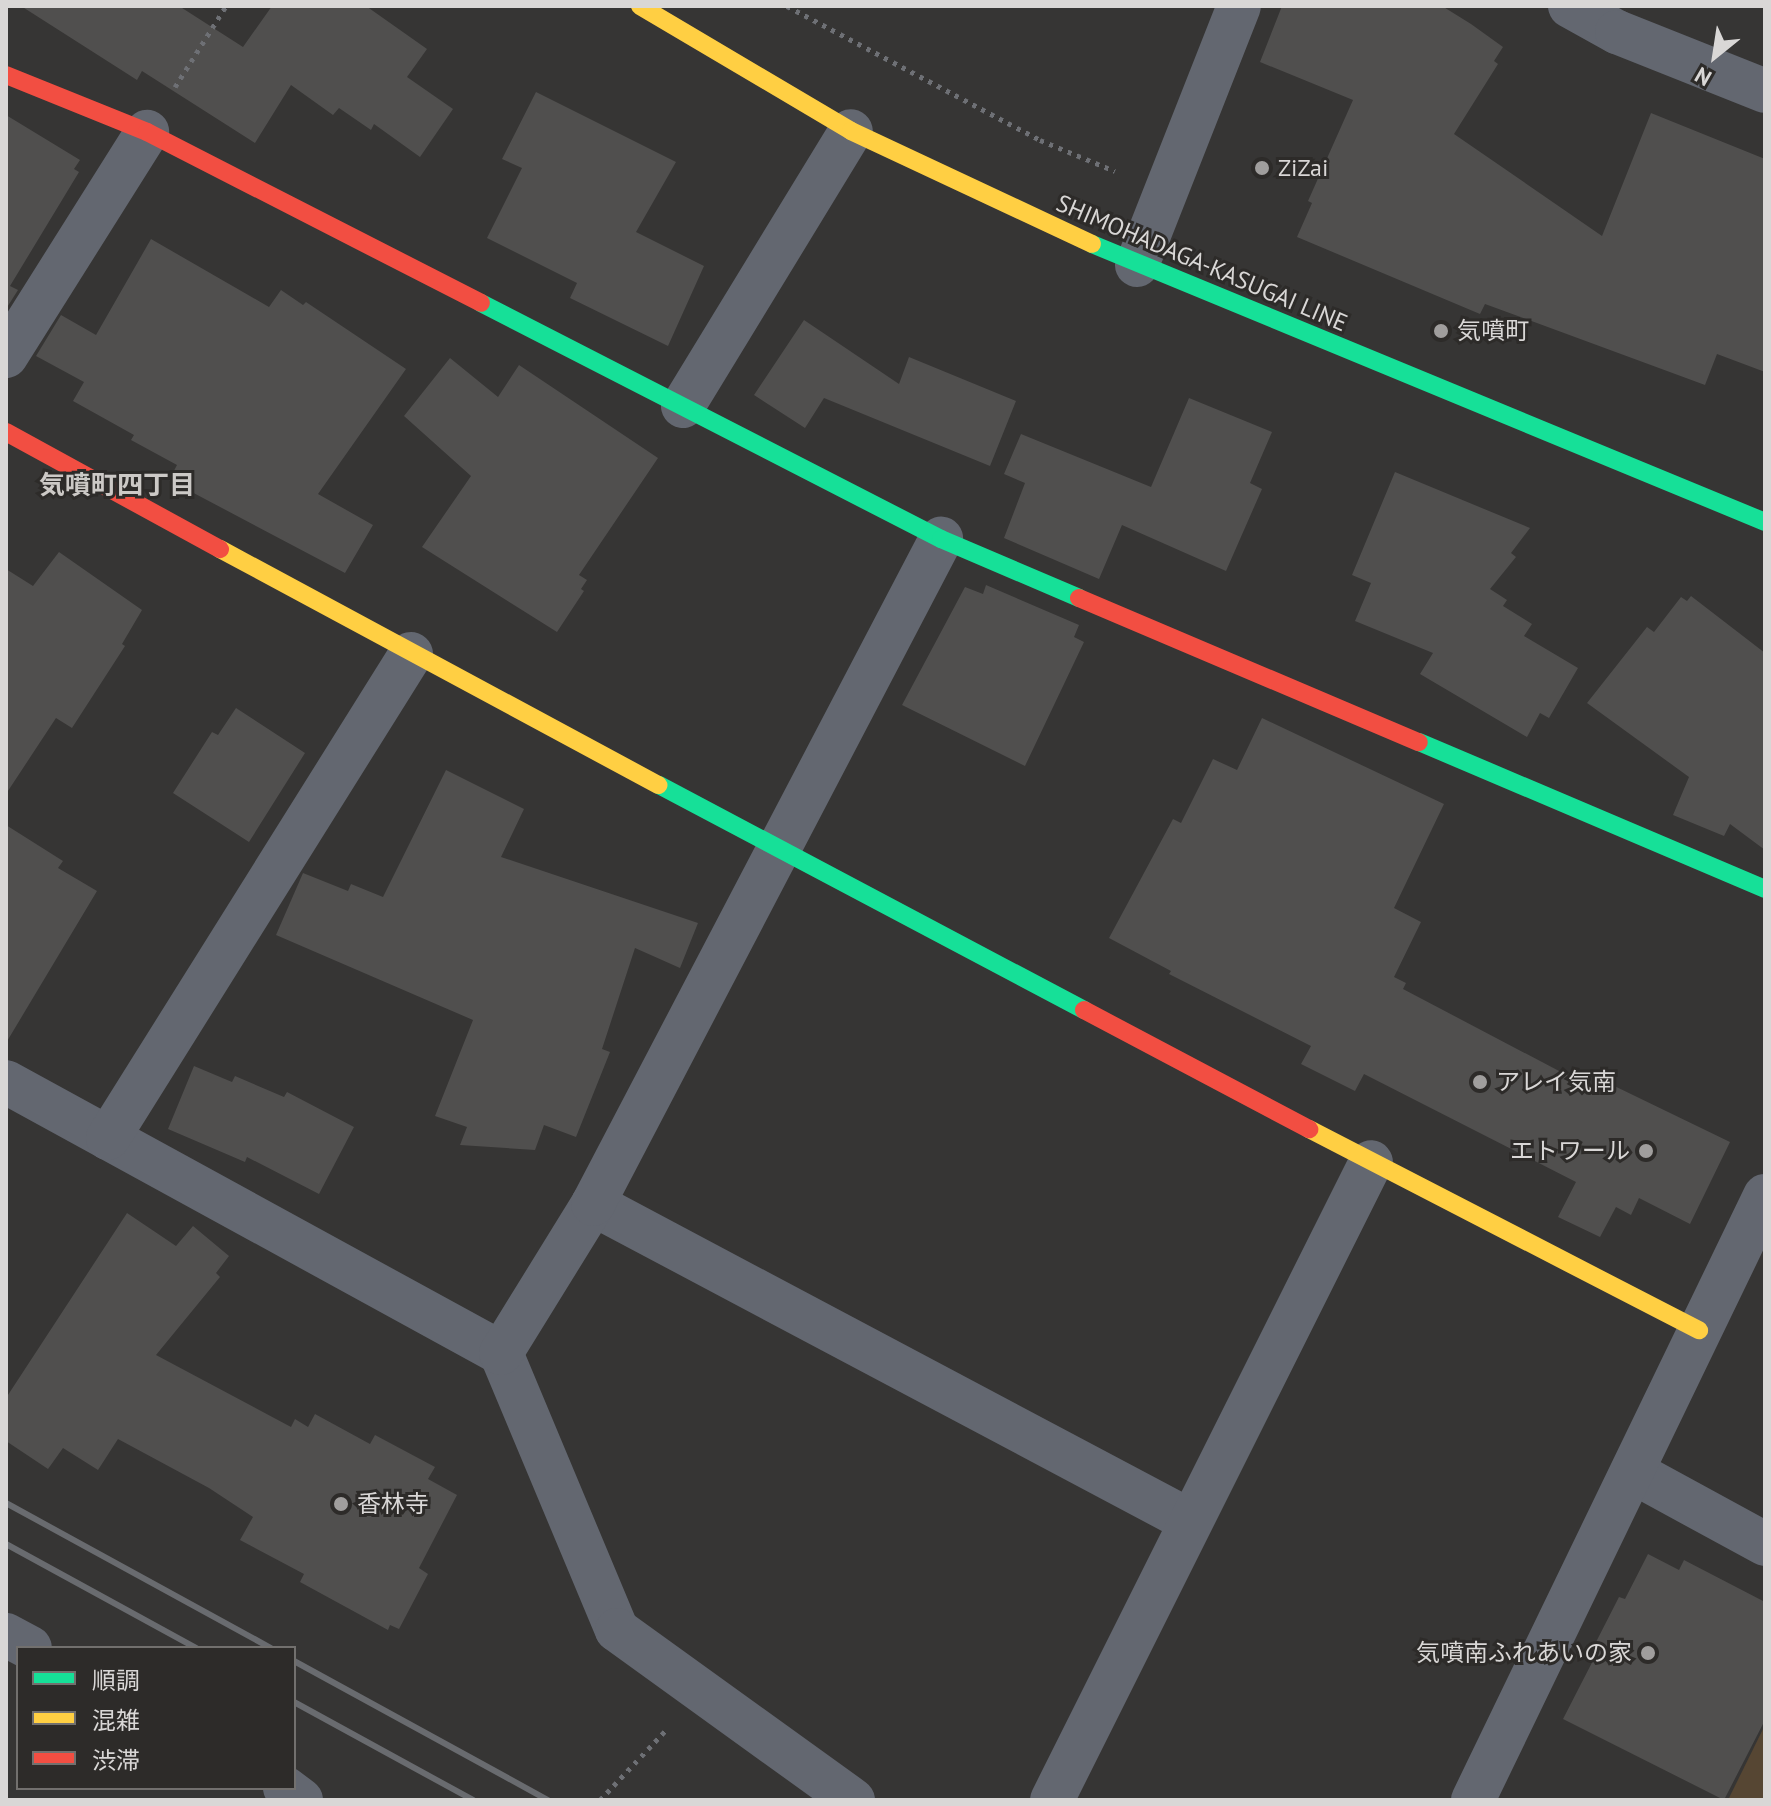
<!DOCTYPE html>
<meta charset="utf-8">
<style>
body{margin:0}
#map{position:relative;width:1771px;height:1806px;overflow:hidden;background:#363534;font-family:"PT Sans","Noto Sans JP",sans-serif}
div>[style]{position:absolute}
.green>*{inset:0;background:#564633}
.building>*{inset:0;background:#504f4e}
.path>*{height:5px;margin-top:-2.5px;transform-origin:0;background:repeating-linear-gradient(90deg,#6e7075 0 4px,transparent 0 10px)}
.street>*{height:44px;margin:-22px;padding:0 22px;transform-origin:22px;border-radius:22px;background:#636770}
.fast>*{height:18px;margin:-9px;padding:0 9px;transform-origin:9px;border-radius:9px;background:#16e098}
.slow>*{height:18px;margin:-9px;padding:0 9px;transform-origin:9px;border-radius:9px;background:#ffcf43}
.jam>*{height:18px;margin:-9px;padding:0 9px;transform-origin:9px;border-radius:9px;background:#f24e42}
.rail>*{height:6px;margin:-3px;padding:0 3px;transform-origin:3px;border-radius:3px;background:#696b6f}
.dots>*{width:22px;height:22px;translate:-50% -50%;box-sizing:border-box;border:4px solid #2d2b29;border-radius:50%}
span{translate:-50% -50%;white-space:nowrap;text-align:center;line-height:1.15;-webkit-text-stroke:6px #2d2b29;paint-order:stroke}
.poi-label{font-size:24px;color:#d9d7d6}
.left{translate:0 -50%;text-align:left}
.right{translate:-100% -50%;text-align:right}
.street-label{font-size:24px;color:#d9d7d6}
.neighbourhood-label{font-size:26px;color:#ccc9c6;font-weight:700}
.frame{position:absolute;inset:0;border:8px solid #d9d7d6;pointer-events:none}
.legend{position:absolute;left:16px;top:1646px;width:280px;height:144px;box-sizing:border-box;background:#2d2b29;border:2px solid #72706e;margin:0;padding:10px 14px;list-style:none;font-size:24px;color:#d9d7d6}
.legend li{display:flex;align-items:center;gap:16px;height:40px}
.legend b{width:40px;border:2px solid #72706e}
.north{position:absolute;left:1675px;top:16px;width:80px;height:80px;-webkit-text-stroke:6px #2d2b29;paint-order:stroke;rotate:210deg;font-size:22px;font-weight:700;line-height:32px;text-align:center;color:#d9d7d6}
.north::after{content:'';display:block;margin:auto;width:28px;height:36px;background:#d9d7d6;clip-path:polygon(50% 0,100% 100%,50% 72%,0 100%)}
</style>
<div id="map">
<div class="green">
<div style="clip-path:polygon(1765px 1725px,1765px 1800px,1728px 1800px)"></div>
</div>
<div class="building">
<div style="clip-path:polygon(21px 6px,179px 6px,243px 47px,272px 6px,366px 6px,427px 49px,407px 77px,453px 109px,420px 157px,374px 124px,371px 130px,339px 108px,333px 115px,291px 85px,255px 143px,142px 71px,137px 80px)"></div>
<div style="clip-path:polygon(1282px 6px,1442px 6px,1471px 24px,1503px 47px,1494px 61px,1498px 64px,1454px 134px,1602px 236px,1651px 113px,1765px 159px,1765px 372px,1717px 354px,1705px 385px,1485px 304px,1480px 314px,1297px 237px,1312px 203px,1308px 201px,1353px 100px,1260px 62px)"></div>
<div style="clip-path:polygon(536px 92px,676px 162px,636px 232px,704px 266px,668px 346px,570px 298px,577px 283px,487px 238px,522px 168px,502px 159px)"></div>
<div style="clip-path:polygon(6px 115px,80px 160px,74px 169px,79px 172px,10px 286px,18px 290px,6px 309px)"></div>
<div style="clip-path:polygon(151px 239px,269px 307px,281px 290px,303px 305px,306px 302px,406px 369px,318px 494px,373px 525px,345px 573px,169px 480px,177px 465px,131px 440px,134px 435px,73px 401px,84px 382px,36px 356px,61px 315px,96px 335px)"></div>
<div style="clip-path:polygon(804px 320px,899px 384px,909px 357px,1016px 401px,990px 466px,824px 398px,805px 428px,754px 395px)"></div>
<div style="clip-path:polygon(450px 358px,498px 397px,519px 365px,658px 458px,579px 575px,587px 580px,581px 589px,584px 591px,557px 632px,422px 547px,471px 476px,404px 416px)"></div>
<div style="clip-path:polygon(1189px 398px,1272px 432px,1250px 483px,1262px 489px,1226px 571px,1122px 525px,1099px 579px,1004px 538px,1025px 483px,1004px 474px,1021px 434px,1151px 487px)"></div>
<div style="clip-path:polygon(1395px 472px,1530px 528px,1511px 553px,1516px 557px,1490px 589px,1507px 600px,1503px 606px,1532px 624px,1524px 636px,1578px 668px,1549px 718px,1540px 713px,1527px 737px,1420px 674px,1433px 653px,1355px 621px,1371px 583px,1352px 575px)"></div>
<div style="clip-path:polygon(59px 552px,142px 610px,122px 644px,125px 646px,72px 728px,56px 718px,6px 794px,6px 569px,33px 586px)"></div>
<div style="clip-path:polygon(986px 585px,1079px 625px,1074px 637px,1084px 642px,1025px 766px,902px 705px,965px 587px,983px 594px)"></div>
<div style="clip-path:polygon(1691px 596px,1765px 653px,1765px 850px,1730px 824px,1724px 836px,1673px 815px,1689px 777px,1587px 703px,1647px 627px,1654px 632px,1681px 597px,1687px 601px)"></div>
<div style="clip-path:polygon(236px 708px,305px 753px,249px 842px,173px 793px,212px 732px,218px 735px)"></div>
<div style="clip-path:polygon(1262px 718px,1444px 804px,1394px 908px,1421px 922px,1394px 977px,1406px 983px,1403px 989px,1597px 1091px,1602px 1080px,1730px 1142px,1690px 1224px,1639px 1198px,1631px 1215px,1616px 1207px,1600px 1237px,1558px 1217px,1576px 1182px,1364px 1074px,1355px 1091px,1301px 1064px,1311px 1046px,1169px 974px,1171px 971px,1109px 938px,1173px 819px,1181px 823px,1213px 759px,1237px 770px)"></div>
<div style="clip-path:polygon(446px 770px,524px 809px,501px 857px,698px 923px,680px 968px,635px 948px,602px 1049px,610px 1052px,576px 1137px,544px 1125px,535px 1150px,460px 1145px,467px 1127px,435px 1116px,473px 1020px,276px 935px,303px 873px,348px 891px,351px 884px,383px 897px)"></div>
<div style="clip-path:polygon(6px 825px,63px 861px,58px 868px,97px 891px,6px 1043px)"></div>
<div style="clip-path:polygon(194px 1066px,232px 1082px,235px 1076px,284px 1097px,287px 1092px,354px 1127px,319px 1194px,247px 1157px,245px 1162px,168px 1129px)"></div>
<div style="clip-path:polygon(127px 1213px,176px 1246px,193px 1226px,229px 1256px,216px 1273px,220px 1277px,156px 1355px,291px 1427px,295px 1419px,308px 1427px,315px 1414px,370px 1444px,375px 1435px,435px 1467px,428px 1479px,457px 1495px,419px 1568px,428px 1574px,399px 1629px,390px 1625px,388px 1630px,300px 1582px,304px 1574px,240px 1540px,253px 1517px,209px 1488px,118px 1439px,98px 1470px,63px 1448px,48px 1469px,6px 1441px,6px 1398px)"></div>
<div style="clip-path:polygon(1648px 1554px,1679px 1570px,1684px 1560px,1765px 1602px,1765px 1720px,1724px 1800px,1563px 1719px,1601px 1645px,1596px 1642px,1619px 1597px,1625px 1599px)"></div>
</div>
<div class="path">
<div style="left:787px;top:6px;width:286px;rotate:27.9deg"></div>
<div style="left:1040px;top:140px;width:81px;rotate:22.5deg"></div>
<div style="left:175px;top:87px;width:96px;rotate:-57.8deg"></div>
<div style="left:600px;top:1800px;width:95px;rotate:-46.7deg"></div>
</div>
<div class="street">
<div style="left:1570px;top:6px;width:54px;rotate:29deg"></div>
<div style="left:1617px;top:32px;width:159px;rotate:21.7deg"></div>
<div style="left:1137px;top:265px;width:278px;rotate:-68.5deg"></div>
<div style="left:6px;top:356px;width:265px;rotate:-57.8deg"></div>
<div style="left:683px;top:406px;width:322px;rotate:-58.6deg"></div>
<div style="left:6px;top:1082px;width:564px;rotate:28.7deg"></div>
<div style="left:501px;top:1353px;width:300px;rotate:67.3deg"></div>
<div style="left:617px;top:1630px;width:291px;rotate:35.8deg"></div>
<div style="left:108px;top:1138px;width:571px;rotate:-57.95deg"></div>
<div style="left:593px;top:1204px;width:676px;rotate:27.97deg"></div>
<div style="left:501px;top:1353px;width:175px;rotate:-58.3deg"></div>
<div style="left:593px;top:1204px;width:751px;rotate:-62.38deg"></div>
<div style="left:1633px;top:1472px;width:150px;rotate:28.6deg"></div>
<div style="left:6px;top:1635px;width:27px;rotate:28deg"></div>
<div style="left:285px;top:1788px;width:20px;rotate:37deg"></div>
<div style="left:1052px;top:1800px;width:713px;rotate:-63.43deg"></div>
<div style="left:1473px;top:1800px;width:671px;rotate:-64.2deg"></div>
</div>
<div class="fast">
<div style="left:1092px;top:244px;width:728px;rotate:22.44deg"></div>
<div style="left:481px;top:303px;width:517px;rotate:27.16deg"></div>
<div style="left:941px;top:539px;width:150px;rotate:23.1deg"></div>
<div style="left:1419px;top:742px;width:376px;rotate:23deg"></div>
<div style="left:659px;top:785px;width:481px;rotate:27.9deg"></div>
</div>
<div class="slow">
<div style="left:640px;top:6px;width:245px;rotate:30.6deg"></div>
<div style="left:851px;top:131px;width:266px;rotate:25.1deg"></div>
<div style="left:220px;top:549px;width:498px;rotate:28.3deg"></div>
<div style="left:1309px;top:1129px;width:439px;rotate:27.3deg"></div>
</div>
<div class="jam">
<div style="left:6px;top:75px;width:152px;rotate:22deg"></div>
<div style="left:147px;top:132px;width:375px;rotate:27.1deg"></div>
<div style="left:6px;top:432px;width:244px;rotate:28.7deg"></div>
<div style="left:1079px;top:598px;width:369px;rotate:23deg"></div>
<div style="left:1084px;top:1010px;width:255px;rotate:27.9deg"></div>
</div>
<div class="rail">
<div style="left:6px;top:1503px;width:302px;rotate:28.7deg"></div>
<div style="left:6px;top:1544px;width:217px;rotate:28.7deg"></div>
<div style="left:294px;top:1661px;width:290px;rotate:28.7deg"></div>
<div style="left:294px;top:1702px;width:204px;rotate:28.7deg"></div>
</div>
<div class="dots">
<div style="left:1262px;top:168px;background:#a09e9d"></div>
<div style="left:1441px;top:331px;background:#a09e9d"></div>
<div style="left:1480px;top:1082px;background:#a09e9d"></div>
<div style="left:1646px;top:1151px;background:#a09e9d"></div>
<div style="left:341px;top:1504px;background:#a09e9d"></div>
<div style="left:1648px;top:1653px;background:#a09e9d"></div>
</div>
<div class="poi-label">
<span class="left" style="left:1278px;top:168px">ZiZai</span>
<span class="left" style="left:1457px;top:331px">気噴町</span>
<span class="left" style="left:1496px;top:1082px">アレイ気南</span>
<span class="right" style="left:1630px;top:1151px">エトワール</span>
<span class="left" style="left:357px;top:1504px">香林寺</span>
<span class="right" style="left:1632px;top:1653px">気噴南ふれあいの家</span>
</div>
<div class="street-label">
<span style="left:1202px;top:263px;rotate:23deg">SHIMOHADAGA-KASUGAI LINE</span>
</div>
<div class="neighbourhood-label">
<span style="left:117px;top:485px">気噴町四丁目</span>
</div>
<div class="frame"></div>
<ul class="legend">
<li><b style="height:10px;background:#16e098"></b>順調</li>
<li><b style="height:10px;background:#ffcf43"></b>混雑</li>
<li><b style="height:10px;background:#f24e42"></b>渋滞</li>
</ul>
<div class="north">N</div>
</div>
